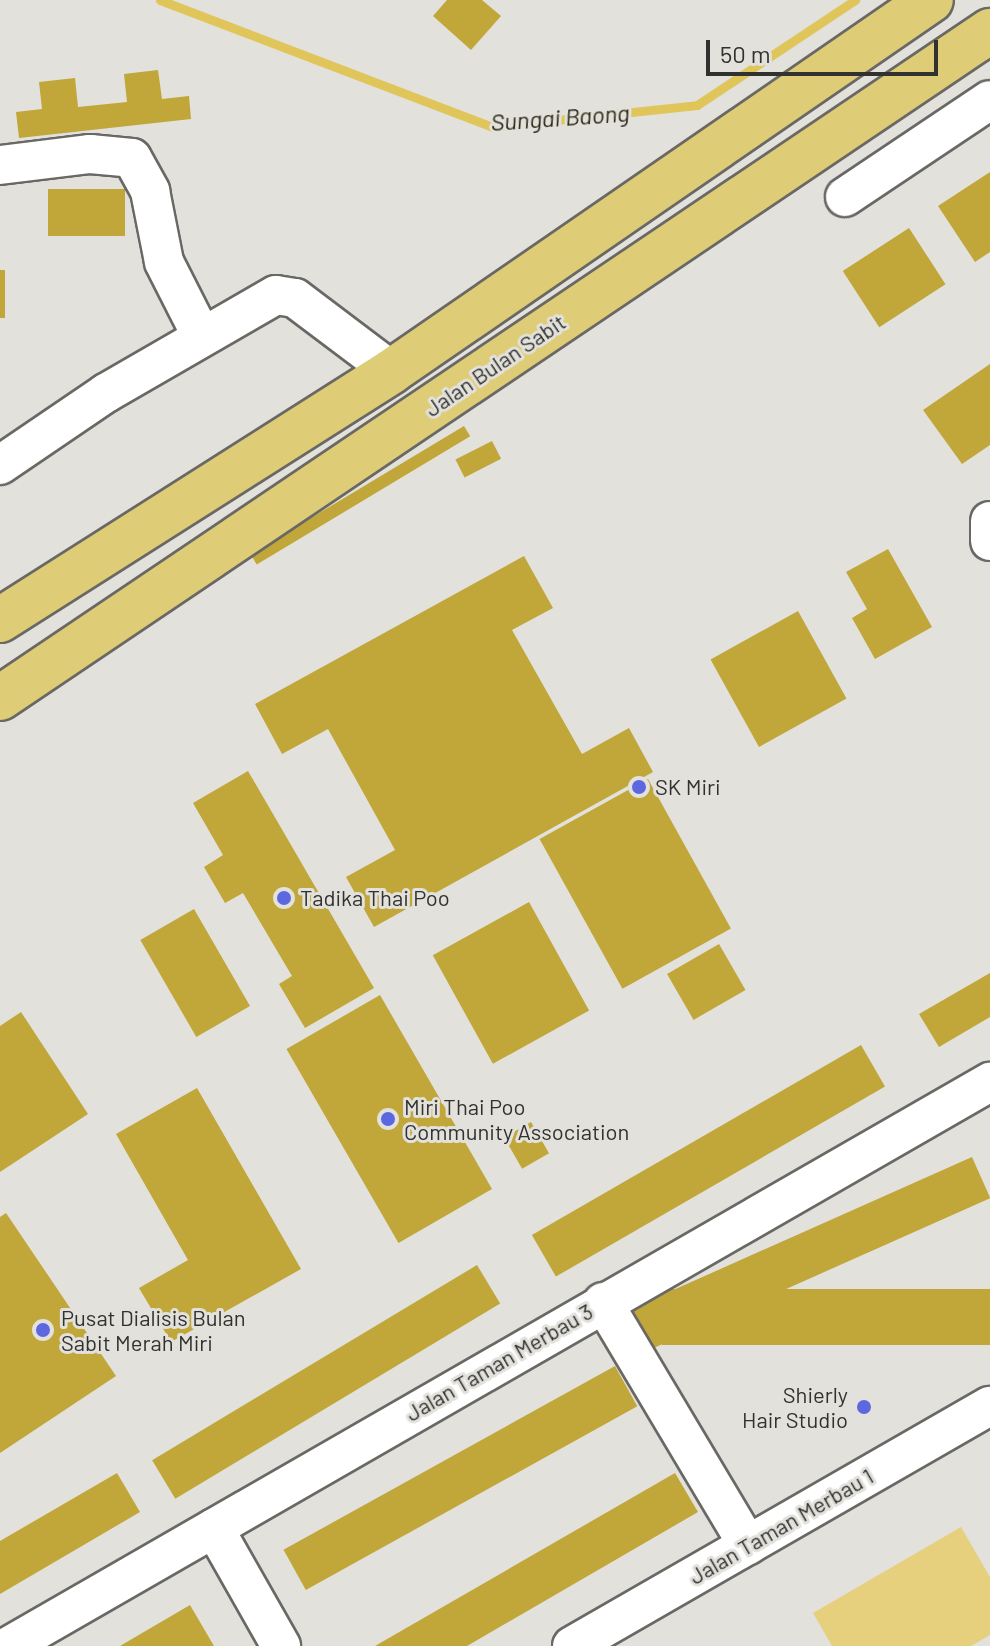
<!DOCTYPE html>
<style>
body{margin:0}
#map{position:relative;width:990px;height:1646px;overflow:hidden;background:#e2e1dc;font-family:Barlow,sans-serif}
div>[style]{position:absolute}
.green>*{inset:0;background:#e6d07e}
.stream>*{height:9px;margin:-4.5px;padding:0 4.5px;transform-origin:4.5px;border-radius:4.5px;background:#e0c55b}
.building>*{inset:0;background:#c1a639;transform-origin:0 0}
.roads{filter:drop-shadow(2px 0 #696864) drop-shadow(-2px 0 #696864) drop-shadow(0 2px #696864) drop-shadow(0 -2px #696864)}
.minor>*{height:38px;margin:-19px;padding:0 19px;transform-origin:19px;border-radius:19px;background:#fff}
.major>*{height:44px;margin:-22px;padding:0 22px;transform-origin:22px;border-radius:22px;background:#decc77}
.dots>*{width:22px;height:22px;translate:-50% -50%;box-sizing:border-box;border:4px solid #e2e1dc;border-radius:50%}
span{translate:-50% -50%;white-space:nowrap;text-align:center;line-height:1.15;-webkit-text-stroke:6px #e2e1dc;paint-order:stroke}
.street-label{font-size:22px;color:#31312f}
.poi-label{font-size:22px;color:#31312f}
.left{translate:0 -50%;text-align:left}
.right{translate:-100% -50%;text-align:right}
.water-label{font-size:24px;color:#2e2a17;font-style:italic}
.scale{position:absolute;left:706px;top:40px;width:232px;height:36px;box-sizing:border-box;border:4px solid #31312f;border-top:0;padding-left:10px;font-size:24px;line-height:28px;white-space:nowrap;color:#31312f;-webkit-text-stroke:6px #e2e1dc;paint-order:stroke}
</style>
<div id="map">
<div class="green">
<div style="clip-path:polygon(961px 1527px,990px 1577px,990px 1635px,971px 1646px,832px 1646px,813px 1613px)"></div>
</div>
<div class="stream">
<div style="left:160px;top:0;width:355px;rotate:20.9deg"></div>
<div style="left:492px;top:127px;width:206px;rotate:-6.1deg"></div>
<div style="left:697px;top:105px;width:190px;rotate:-33.6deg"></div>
</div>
<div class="building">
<div style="clip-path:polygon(447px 0,482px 0,501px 16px,471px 50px,433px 16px)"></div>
<div style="clip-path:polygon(158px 70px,162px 99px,189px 96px,191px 119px,19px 138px,16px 112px,42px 109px,39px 82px,75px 78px,78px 107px,127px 102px,124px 74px)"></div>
<div style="clip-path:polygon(990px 172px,990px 252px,975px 262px,938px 206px)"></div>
<div style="left:48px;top:189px;width:77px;height:47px"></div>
<div style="left:909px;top:228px;width:67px;height:79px;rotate:57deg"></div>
<div style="left:0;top:270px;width:5px;height:48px"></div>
<div style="clip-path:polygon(990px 364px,990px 445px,962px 464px,923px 410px)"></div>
<div style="left:464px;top:426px;width:12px;height:249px;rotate:59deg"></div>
<div style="left:492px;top:441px;width:20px;height:41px;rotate:63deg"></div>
<div style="clip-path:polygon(888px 549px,932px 627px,875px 659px,852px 618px,867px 609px,846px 572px)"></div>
<div style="clip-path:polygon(524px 556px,553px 608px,512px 630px,582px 754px,629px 728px,653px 772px,374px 927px,346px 877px,395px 850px,328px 729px,282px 754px,255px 704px)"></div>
<div style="left:798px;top:611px;width:100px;height:100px;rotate:61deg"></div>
<div style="clip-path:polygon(248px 771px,374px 988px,305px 1028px,279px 984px,292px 976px,243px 893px,225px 903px,204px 867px,223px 855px,193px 803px)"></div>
<div style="left:648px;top:779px;width:171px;height:124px;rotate:61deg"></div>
<div style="left:529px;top:902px;width:124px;height:110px;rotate:61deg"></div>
<div style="left:194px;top:909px;width:112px;height:62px;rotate:60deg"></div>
<div style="left:719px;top:944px;width:53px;height:60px;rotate:60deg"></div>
<div style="clip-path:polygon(990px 973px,990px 1017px,939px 1047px,919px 1014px)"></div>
<div style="left:380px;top:995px;width:224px;height:108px;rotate:60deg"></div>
<div style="clip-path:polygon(21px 1012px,88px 1114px,0 1172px,0 1026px)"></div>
<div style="left:861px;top:1045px;width:48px;height:380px;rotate:60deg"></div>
<div style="clip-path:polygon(197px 1088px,301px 1269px,171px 1342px,139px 1288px,188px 1260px,116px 1134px)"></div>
<div style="left:531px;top:1122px;width:36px;height:31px;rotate:60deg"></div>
<div style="left:972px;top:1157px;width:45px;height:377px;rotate:66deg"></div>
<div style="clip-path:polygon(6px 1213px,116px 1376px,0 1453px,0 1217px)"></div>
<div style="left:477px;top:1265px;width:45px;height:379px;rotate:59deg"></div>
<div style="left:990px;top:1289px;width:56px;height:328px;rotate:90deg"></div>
<div style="left:615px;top:1366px;width:46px;height:379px;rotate:61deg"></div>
<div style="clip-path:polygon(117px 1473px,140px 1512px,0 1594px,0 1541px)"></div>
<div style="clip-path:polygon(675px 1473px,698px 1512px,467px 1646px,375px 1646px)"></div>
<div style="clip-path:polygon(190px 1605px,214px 1646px,120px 1646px)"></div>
</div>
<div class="roads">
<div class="minor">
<div style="left:0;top:165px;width:91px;rotate:-7deg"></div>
<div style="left:90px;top:154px;width:42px;rotate:5.4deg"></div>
<div style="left:132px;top:158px;width:38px;rotate:61deg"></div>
<div style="left:150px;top:191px;width:72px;rotate:78.8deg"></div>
<div style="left:164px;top:262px;width:82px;rotate:63.1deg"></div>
<div style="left:845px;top:197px;width:174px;rotate:-33.8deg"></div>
<div style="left:0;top:465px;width:128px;rotate:-34.2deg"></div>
<div style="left:106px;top:393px;width:196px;rotate:-30deg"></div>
<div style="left:276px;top:295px;width:19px;rotate:9deg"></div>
<div style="left:295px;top:298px;width:121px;rotate:37deg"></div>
<div style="left:990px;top:521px;width:20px;rotate:90deg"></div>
<div style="left:603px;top:1302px;width:283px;rotate:59.2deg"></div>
<div style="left:214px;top:1528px;width:136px;rotate:60.4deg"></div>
<div style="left:9px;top:1646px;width:1132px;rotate:-29.9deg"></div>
<div style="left:572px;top:1646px;width:482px;rotate:-29.9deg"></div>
</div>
<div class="major">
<div style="left:0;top:620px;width:464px;rotate:-32.4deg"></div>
<div style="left:392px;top:371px;width:654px;rotate:-34.54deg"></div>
<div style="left:0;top:698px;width:1194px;rotate:-33.97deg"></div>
</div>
</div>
<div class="dots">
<div style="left:639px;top:787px;background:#5d67df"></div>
<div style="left:284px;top:898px;background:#5d67df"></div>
<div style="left:388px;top:1119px;background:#5d67df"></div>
<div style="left:43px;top:1330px;background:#5d67df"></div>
<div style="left:864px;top:1407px;background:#5d67df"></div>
</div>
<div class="street-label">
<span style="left:495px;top:365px;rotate:-34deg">Jalan Bulan Sabit</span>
<span style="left:499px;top:1362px;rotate:-30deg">Jalan Taman Merbau 3</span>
<span style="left:781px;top:1526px;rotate:-30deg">Jalan Taman Merbau 1</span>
</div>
<div class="poi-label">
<span class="left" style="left:655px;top:787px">SK Miri</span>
<span class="left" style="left:300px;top:898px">Tadika Thai Poo</span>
<span class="left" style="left:404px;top:1119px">Miri Thai Poo<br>Community Association</span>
<span class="left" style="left:61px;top:1330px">Pusat Dialisis Bulan<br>Sabit Merah Miri</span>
<span class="right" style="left:848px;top:1407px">Shierly<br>Hair Studio</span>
</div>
<div class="water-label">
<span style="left:560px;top:117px;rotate:-4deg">Sungai Baong</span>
</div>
<div class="scale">50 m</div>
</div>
